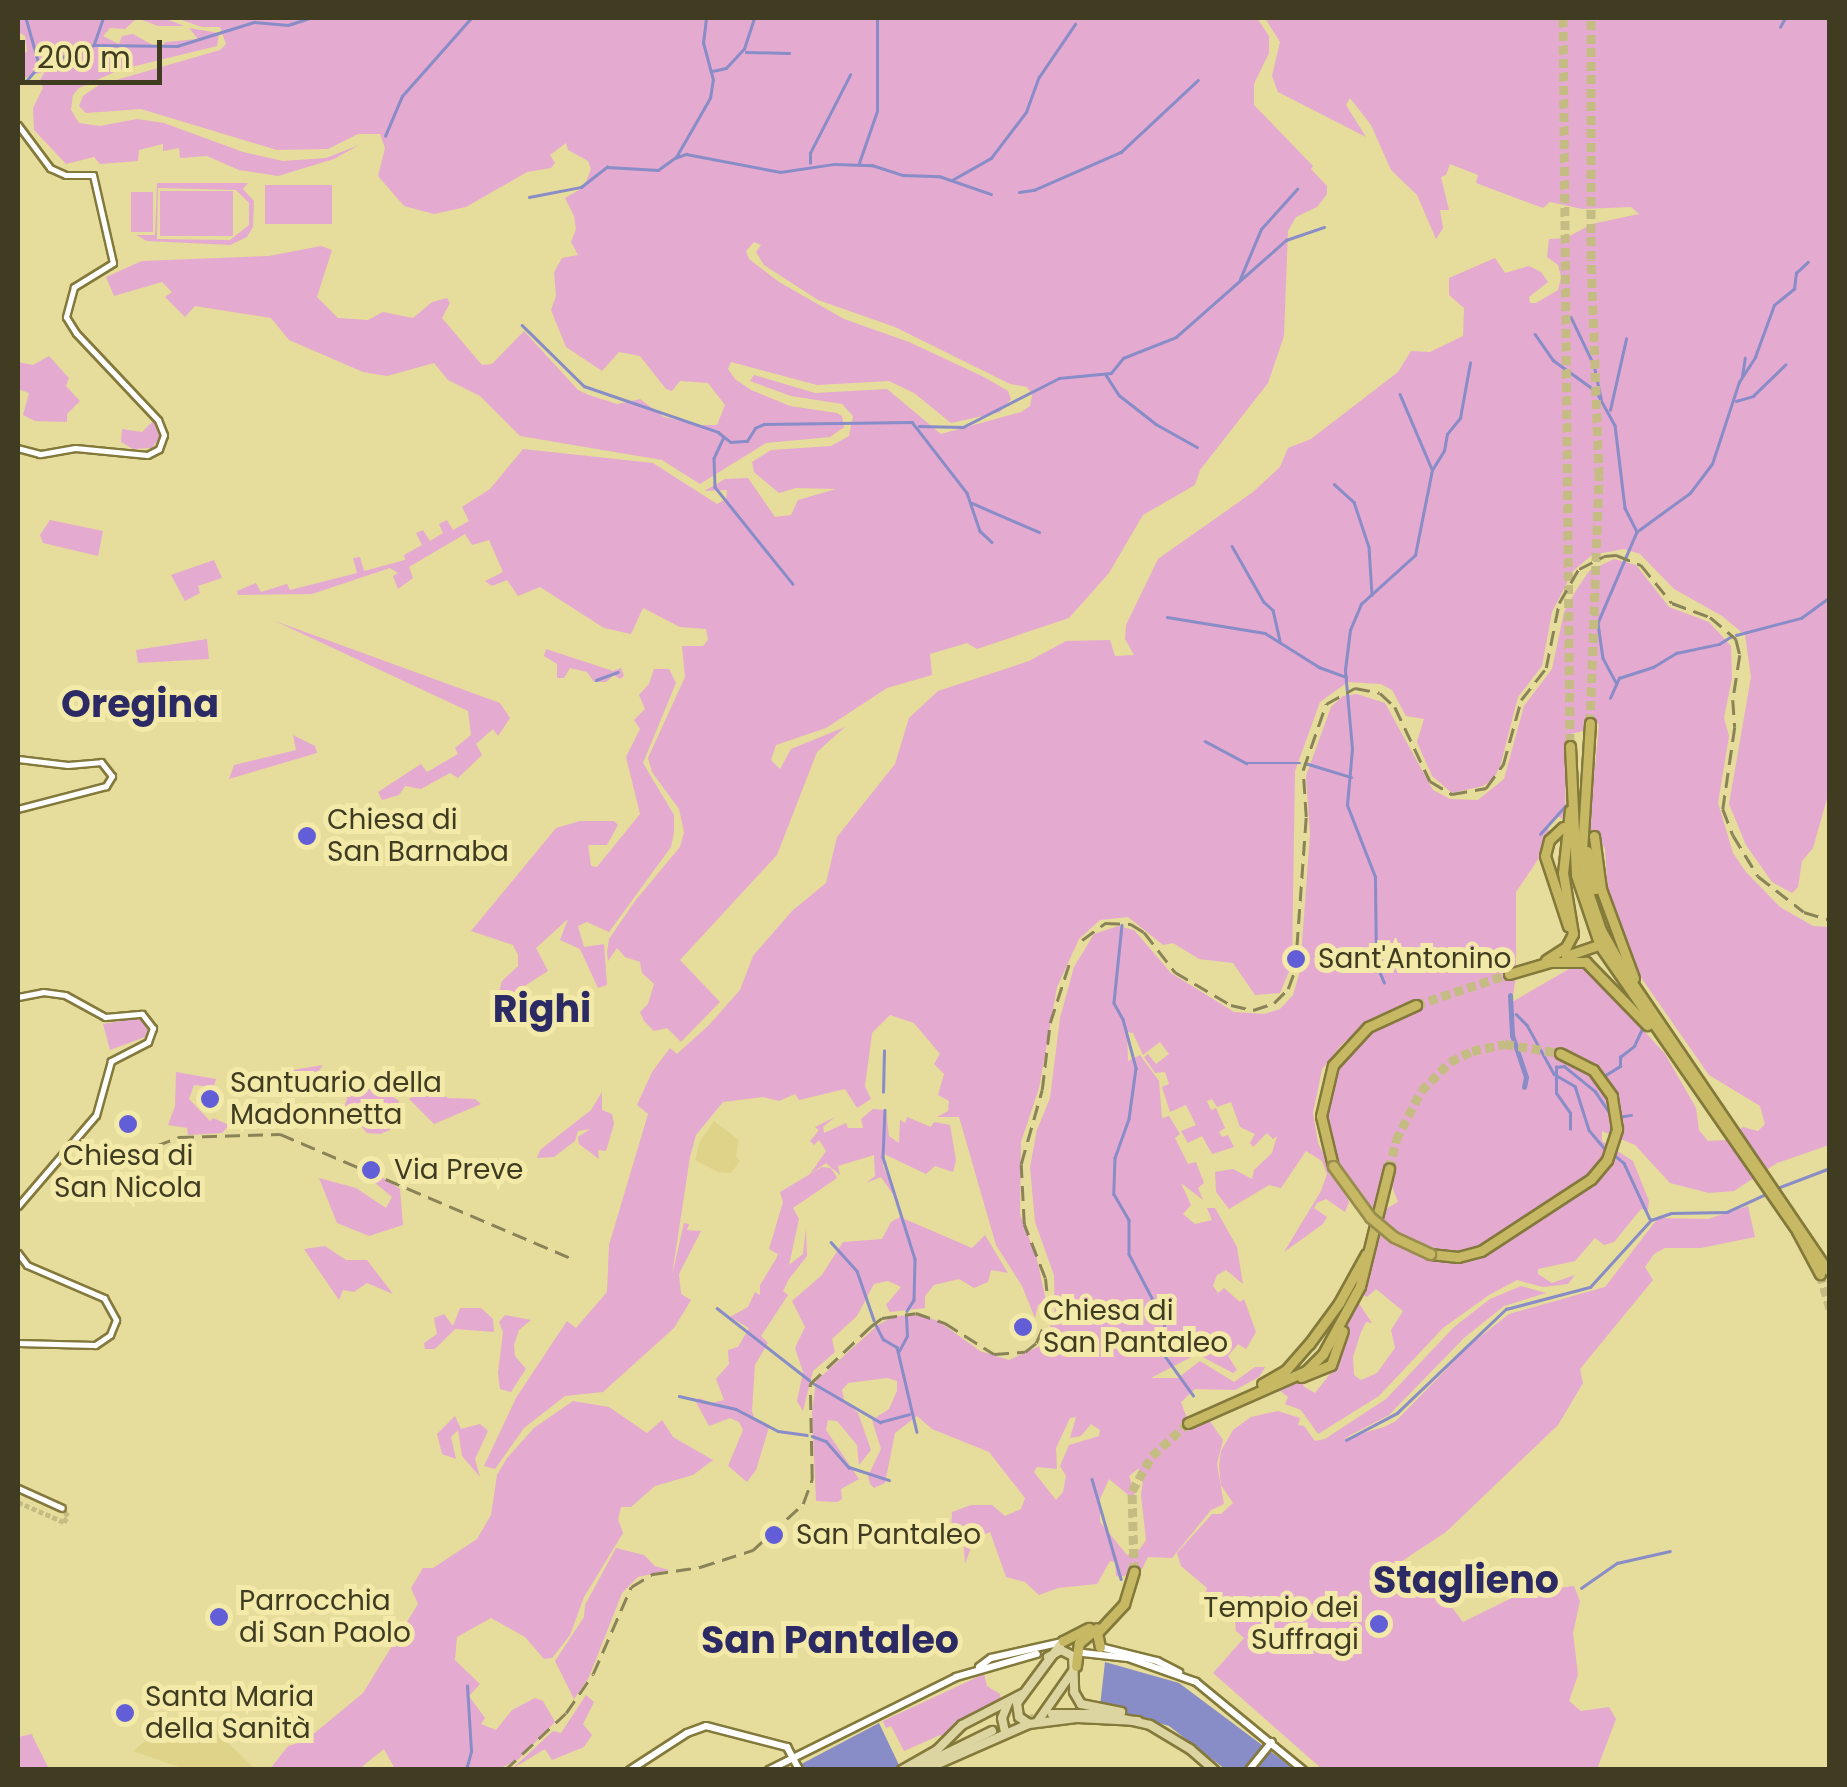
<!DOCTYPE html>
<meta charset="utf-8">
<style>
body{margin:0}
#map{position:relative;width:1847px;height:1787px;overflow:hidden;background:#e6dc9b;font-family:Poppins,sans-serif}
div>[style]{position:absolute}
.built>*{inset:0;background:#dfd38a}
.green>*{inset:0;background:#e5aad0;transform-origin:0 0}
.water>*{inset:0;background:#888cc7}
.stream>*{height:2.5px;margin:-1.25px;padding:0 1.25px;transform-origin:1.25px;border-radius:1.25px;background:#888cc7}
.canal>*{height:5px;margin:-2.5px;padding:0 2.5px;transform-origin:2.5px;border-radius:2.5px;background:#888cc7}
.tertiary-tunnel>*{height:5px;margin-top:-2.5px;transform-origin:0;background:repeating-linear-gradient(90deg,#c5bc83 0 5px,transparent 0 7.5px)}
.primary-tunnel>*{height:8px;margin-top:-4px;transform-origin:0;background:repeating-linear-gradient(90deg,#c5bc83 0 8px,transparent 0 12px)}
.motorway-tunnel>*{height:9px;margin-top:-4.5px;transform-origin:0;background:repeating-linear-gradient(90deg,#c5bc83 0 9px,transparent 0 13.5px)}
.roads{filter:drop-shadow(2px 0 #83793b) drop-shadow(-2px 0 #83793b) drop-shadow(0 2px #83793b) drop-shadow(0 -2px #83793b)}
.tertiary>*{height:5px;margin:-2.5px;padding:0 2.5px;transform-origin:2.5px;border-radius:2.5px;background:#fff}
.secondary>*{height:6px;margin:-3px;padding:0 3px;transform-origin:3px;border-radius:3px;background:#fff}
.primary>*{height:8px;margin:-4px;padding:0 4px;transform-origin:4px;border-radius:4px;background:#ddd5a1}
.motorway>*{height:9px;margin:-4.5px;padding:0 4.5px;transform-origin:4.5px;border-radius:4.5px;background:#c7b963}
.rail>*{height:2.5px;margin-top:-1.25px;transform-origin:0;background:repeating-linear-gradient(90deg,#8a8358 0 15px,transparent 0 23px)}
.bridges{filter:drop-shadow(2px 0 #988d4c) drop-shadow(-2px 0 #988d4c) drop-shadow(0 2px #988d4c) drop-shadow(0 -2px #988d4c)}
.motorway-bridge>*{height:9px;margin:-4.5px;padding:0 4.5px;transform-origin:4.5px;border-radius:4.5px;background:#c7b963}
.dots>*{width:28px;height:28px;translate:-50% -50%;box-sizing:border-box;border:5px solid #f3e9a8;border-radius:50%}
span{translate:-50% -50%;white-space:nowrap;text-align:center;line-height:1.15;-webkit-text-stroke:10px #f3e9a8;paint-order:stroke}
.poi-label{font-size:28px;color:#403c22}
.left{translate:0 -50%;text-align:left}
.right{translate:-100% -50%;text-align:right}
.district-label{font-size:38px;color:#2b2a64;font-weight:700}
.frame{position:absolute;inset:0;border:20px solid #403c22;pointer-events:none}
.scale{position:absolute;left:20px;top:40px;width:142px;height:45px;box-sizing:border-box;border:5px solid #403c22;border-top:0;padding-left:12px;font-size:30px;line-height:35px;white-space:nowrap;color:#403c22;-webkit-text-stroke:8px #f3e9a8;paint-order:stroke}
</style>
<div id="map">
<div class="built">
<div style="clip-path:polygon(714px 1121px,739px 1140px,736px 1156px,740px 1161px,731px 1173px,718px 1172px,695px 1160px,700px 1141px)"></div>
<div style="clip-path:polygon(189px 1726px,213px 1728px,256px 1770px,185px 1769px,133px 1751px,157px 1731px)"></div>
</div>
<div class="green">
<div style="clip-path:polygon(18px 18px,164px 18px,184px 26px,158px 26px,137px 18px,125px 29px,110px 28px,103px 36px,119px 44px,122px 36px,133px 34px,160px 49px,165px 42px,198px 39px,189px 28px,219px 33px,217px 46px,119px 70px,79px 88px,73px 95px,71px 110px,79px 123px,100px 126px,137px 119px,164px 123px,243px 152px,283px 161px,326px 158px,359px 145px,334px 159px,278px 176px,239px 170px,207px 156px,180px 158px,179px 148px,163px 151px,163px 144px,139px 150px,138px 161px,100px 164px,94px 157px,66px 164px,34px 130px,33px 108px,43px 88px,40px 80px,45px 71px,18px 80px,18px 60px,27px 51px,25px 36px,18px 32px)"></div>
<div style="clip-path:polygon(176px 18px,1257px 18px,1269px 36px,1269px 53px,1254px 84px,1254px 105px,1313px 166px,1311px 169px,1327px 186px,1327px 194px,1317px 207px,1296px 217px,1288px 231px,1284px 336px,1268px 383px,1200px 470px,1195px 485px,1143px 515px,1109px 573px,1069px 618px,977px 649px,967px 643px,930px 654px,932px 675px,887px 688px,826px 728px,776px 745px,771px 760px,780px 769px,791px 749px,845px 727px,817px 752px,777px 855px,680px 960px,720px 1002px,681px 1042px,667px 1028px,654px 1031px,644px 1021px,640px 1012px,648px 1004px,654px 984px,642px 973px,640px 962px,625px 957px,617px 948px,608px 961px,607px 952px,609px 939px,635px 901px,680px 847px,684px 832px,679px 809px,652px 772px,648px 758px,685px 677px,682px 646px,703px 646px,708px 640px,706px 629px,680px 627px,643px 608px,631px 634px,604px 628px,540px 587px,518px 596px,507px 580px,492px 586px,485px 581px,503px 572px,489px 540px,472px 545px,465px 534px,409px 567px,413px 578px,398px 589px,393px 576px,398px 573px,390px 568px,312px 594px,238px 595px,237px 591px,256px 583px,261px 592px,287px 584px,290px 590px,357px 573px,353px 558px,360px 557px,364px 571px,405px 560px,404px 555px,422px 545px,416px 533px,423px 530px,430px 541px,443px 533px,439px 524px,447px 520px,453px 530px,469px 521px,462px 507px,490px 489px,523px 449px,653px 463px,717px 504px,726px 499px,727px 490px,704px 491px,725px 479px,748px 478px,775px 517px,791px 515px,798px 500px,836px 489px,796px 488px,779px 493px,754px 472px,752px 462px,771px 450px,831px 446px,849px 436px,853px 416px,842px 404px,791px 396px,750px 381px,754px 375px,815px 393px,887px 389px,941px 434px,1021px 412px,1030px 406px,1032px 395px,1027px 387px,1010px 384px,895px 327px,818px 300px,764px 265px,756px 252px,761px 245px,754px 242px,746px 251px,749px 259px,779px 282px,844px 319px,909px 342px,984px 377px,1008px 391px,1011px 399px,1000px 412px,951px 423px,914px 393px,889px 381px,817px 385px,731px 362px,728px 369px,735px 379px,751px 390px,790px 406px,837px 413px,842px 416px,844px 427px,830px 437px,766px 443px,700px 484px,662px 460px,520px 436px,480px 396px,448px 380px,434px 363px,387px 376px,363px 372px,289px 340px,271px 318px,195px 306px,185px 317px,165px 297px,172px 292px,162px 282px,114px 296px,106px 277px,142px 261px,269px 256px,321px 246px,332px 250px,317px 297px,338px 318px,368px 320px,383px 312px,413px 318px,432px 302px,447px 298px,450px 303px,442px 318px,482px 365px,492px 364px,524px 331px,578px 390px,589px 395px,617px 404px,640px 399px,664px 417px,700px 425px,717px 425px,725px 405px,708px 383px,680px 381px,672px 391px,666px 389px,640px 356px,619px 352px,602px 371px,566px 347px,551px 310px,556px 296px,554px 272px,562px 258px,578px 255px,571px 242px,576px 229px,574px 216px,565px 198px,584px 187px,591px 169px,588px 161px,568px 150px,566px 143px,550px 155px,555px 163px,551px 168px,527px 172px,466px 207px,434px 214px,404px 206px,378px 176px,385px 148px,380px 134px,358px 134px,328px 149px,277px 150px,141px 109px,86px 113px,79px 106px,83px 96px,99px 85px,220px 50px,226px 44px,220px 27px,202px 27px)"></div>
<div style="clip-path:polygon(1265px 18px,1829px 18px,1830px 788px,1813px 848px,1802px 861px,1798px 887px,1792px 893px,1772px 882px,1746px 845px,1729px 804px,1751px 677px,1745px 635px,1722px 616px,1674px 589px,1640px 554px,1624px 549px,1592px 555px,1573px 571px,1552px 612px,1542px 666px,1518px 697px,1501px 763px,1494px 779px,1483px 786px,1452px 793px,1432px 776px,1417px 742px,1424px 719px,1406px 716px,1392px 690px,1381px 684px,1348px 682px,1320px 702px,1295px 771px,1292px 964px,1280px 993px,1255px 995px,1233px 963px,1199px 959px,1173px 943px,1163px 945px,1128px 917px,1100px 920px,1079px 939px,1057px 987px,1039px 1088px,1021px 1142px,1020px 1214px,1037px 1259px,1046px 1301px,1038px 1305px,1035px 1318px,1022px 1286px,996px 1245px,959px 1117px,937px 1117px,948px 1111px,949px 1101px,938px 1095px,944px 1074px,934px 1064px,940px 1054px,914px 1023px,890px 1015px,872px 1033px,865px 1086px,871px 1099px,857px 1108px,845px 1089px,799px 1100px,795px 1094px,779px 1101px,763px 1097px,723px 1102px,696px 1135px,690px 1157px,672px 1275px,684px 1223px,689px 1224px,687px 1230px,701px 1231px,679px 1274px,681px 1294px,691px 1300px,674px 1328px,603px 1392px,565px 1396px,524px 1428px,495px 1469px,484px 1466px,516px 1398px,567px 1321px,576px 1328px,607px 1292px,609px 1245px,648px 1114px,637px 1105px,652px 1072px,670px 1048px,677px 1054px,709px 1025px,740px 990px,753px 956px,792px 911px,826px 883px,837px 837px,895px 764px,909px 718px,938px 691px,1029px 661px,1066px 641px,1110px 640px,1115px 656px,1134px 655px,1125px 639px,1126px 625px,1158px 559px,1253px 492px,1280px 467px,1288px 448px,1311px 439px,1398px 372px,1411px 351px,1430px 352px,1463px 336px,1464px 308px,1449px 295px,1449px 278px,1495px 258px,1505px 273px,1529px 266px,1541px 272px,1548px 282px,1529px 297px,1530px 303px,1536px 303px,1558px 290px,1561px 277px,1558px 265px,1547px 257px,1549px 239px,1566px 238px,1592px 224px,1639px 214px,1631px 207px,1582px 209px,1550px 202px,1543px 208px,1476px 183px,1478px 175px,1450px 164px,1446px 175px,1441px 177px,1449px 210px,1440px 210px,1443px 228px,1436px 239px,1417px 195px,1391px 170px,1371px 125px,1350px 98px,1346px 105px,1366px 137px,1278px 92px,1272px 76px,1280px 42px)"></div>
<div style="clip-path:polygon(evenodd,157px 183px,248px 183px,243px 189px,254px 201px,253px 227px,247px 237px,230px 245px,147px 241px,136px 235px,155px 235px,157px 183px,158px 188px,236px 190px,249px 203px,249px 225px,230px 240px,157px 239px,158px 188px)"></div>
<div style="left:265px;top:185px;width:67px;height:39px"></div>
<div style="left:160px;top:191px;width:73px;height:45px"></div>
<div style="left:131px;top:192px;width:22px;height:40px"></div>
<div style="clip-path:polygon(49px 356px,69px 378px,66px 386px,80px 401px,67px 414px,67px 422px,35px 421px,23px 415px,29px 393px,18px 389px,18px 362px,33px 365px)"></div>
<div style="clip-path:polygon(153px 421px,160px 437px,152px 448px,133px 449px,121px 442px,122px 429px,142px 432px)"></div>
<div style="clip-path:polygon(50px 520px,103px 531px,98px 556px,43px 543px,40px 535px)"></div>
<div style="clip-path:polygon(evenodd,1614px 559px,1636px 565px,1669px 607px,1709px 622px,1731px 646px,1732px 678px,1724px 718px,1729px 736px,1718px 803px,1733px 853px,1746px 872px,1780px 907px,1813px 926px,1829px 927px,1829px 1145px,1777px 1163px,1734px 1191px,1709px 1193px,1670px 1183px,1635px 1145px,1602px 1131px,1602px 1141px,1633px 1161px,1649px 1201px,1648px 1210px,1641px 1209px,1614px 1242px,1604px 1245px,1595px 1238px,1575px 1261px,1538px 1269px,1538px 1274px,1552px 1283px,1575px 1275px,1568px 1284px,1543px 1287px,1517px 1280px,1489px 1295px,1443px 1328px,1379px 1396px,1318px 1434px,1301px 1410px,1285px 1404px,1288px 1397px,1278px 1389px,1307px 1377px,1303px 1386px,1315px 1393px,1341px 1360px,1342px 1338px,1358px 1302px,1372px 1323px,1366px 1322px,1361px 1332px,1353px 1357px,1354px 1375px,1361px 1380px,1377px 1373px,1395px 1348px,1391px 1330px,1403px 1311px,1376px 1289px,1367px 1297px,1361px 1294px,1382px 1211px,1398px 1202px,1390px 1181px,1395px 1169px,1385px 1166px,1372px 1216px,1333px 1156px,1326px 1118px,1332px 1076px,1360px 1036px,1421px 1004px,1416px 1000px,1374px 1017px,1341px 1045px,1322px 1069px,1313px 1113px,1318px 1143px,1349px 1202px,1345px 1212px,1326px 1199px,1317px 1203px,1314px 1208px,1327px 1217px,1323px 1224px,1284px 1252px,1321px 1191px,1327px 1174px,1322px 1161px,1306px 1151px,1281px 1188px,1269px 1185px,1229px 1209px,1216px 1192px,1215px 1172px,1233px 1169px,1252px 1179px,1254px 1170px,1272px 1153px,1277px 1136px,1273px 1139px,1267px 1133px,1253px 1147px,1250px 1143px,1255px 1134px,1240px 1127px,1231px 1102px,1217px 1107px,1212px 1099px,1207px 1101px,1211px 1110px,1216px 1108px,1225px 1128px,1219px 1132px,1222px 1137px,1228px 1135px,1234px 1147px,1212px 1154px,1202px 1136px,1188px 1143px,1181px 1131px,1196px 1125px,1186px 1105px,1170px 1112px,1162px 1087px,1169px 1084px,1165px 1072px,1155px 1073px,1144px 1057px,1148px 1054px,1156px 1064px,1169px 1054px,1160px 1042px,1143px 1055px,1133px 1033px,1127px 1032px,1128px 1061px,1140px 1055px,1159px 1081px,1162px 1118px,1169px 1116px,1180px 1134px,1175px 1138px,1188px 1164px,1196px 1162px,1204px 1183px,1198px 1188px,1203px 1200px,1181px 1183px,1191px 1205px,1183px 1214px,1195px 1224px,1212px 1220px,1207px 1208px,1215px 1208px,1237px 1247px,1243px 1284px,1226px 1270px,1217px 1275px,1213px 1286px,1218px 1293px,1224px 1288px,1240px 1302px,1244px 1299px,1256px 1332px,1246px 1349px,1238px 1344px,1228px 1356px,1237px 1370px,1233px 1373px,1197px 1354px,1151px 1378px,1178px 1378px,1200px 1361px,1234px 1382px,1255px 1367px,1265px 1367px,1259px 1377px,1235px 1390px,1195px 1389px,1181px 1402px,1191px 1429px,1209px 1420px,1223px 1440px,1217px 1464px,1224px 1504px,1211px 1510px,1172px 1558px,1148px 1557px,1142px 1569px,1121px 1577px,1116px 1576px,1115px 1562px,1110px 1561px,1097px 1584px,1058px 1588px,1039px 1595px,1025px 1582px,1006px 1577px,990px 1532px,974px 1539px,965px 1564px,963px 1534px,951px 1529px,952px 1512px,971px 1505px,992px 1505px,1005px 1516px,1021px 1509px,1025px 1498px,989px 1452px,932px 1429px,917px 1416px,895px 1433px,885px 1483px,874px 1488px,870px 1484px,868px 1476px,881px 1449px,872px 1420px,889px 1409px,897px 1391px,897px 1381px,887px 1378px,848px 1383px,842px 1390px,844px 1400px,858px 1413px,871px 1450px,859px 1465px,857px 1445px,837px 1421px,828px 1420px,826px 1430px,859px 1479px,841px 1489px,842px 1499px,837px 1502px,816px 1501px,812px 1413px,816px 1381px,878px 1325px,894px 1316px,921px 1315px,938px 1321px,980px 1351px,1009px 1360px,1040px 1346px,1051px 1325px,1055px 1325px,1054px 1275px,1035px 1222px,1030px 1167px,1037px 1130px,1050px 1098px,1060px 1018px,1074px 967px,1094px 934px,1118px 926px,1134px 930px,1171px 973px,1234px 1012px,1264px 1014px,1280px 1009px,1293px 995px,1300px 971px,1310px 834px,1306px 776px,1331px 707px,1343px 696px,1357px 694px,1385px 703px,1433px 790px,1450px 799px,1478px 800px,1504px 779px,1524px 706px,1552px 669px,1564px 612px,1575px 592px,1589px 571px,1614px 559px,1584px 720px,1599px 724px,1595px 768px,1591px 768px,1591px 837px,1597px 833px,1605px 849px,1608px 894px,1633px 966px,1709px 1075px,1760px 1106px,1765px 1124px,1758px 1131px,1743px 1127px,1725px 1140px,1708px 1141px,1699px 1130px,1696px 1108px,1665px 1054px,1588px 969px,1576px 965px,1512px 1002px,1516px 975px,1507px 971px,1516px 967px,1516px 892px,1539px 858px,1551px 832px,1547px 828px,1558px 816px,1565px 821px,1566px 735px,1583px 731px,1584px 720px,1614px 559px,1076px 1417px,1070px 1438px,1081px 1436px,1091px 1424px,1100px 1430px,1099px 1436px,1069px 1445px,1060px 1466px,1066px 1476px,1063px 1492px,1056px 1500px,1034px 1472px,1037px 1467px,1057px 1469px,1056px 1448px,1070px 1418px,1076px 1417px,1614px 559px,1138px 1469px,1144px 1473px,1141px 1495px,1146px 1540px,1140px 1549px,1127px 1555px,1100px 1522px,1100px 1499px,1109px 1479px,1132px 1498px,1135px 1493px,1129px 1476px,1138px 1469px)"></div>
<div style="clip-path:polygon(214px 560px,222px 578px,198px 586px,200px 593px,185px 601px,171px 575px)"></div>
<div style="clip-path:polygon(275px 621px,500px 703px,510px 718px,498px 736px,493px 729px,476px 744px,482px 755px,458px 778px,450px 773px,421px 789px,405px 786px,399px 795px,382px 800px,378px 792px,421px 764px,427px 772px,458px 754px,455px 748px,471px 735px,468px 711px)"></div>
<div style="clip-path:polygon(207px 639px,209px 659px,138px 663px,136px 650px)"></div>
<div style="clip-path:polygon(546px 649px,613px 671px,621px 668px,624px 676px,620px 679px,614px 675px,606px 682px,594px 682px,587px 672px,570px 668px,564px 678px,557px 678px,557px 664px,544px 656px)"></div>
<div style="clip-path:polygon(654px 669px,669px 669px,676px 683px,643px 763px,674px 815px,674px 832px,671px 847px,609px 932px,587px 922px,578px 926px,584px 947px,604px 944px,607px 985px,598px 988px,580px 949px,560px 940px,568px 919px,536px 948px,548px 971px,509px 996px,499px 992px,502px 981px,518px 966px,518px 955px,513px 945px,471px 931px,556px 828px,580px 821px,614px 821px,618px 825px,607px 845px,588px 845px,591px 866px,597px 867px,640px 814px,626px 757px,640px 729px,634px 720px,645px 709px,639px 695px,649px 684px)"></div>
<div style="clip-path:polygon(293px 735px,315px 746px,317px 753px,229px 779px,234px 765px,296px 750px)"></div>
<div style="clip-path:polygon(139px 1018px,148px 1027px,145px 1037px,110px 1050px,103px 1024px)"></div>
<div style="clip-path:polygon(323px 1065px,318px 1072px,322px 1083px,258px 1085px,263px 1075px)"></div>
<div style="clip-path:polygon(176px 1072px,216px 1079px,211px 1097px,203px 1086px,194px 1085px,189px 1099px,210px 1121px,213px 1118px,229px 1125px,222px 1133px,188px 1135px,187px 1128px,168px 1125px,175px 1106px)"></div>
<div style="clip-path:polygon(428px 1087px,448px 1098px,475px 1099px,481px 1104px,434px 1124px,409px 1099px)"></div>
<div style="clip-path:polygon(369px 1089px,385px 1092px,399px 1101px,398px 1109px,390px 1115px,390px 1130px,380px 1134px,367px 1133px,356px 1120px,342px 1115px,348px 1095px)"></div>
<div style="clip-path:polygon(602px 1092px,602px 1110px,612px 1114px,614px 1124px,606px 1151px,598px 1150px,599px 1159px,579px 1144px,578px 1137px,590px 1129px,578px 1131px,575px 1141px,554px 1157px,537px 1158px,540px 1150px,591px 1110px)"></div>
<div style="clip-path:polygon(873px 1109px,886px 1110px,889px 1136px,899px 1143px,900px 1120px,905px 1123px,907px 1117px,931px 1127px,934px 1122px,950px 1125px,956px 1160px,953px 1172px,935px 1166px,926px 1174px,884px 1154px,883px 1166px,899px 1203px,881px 1177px,866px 1183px,875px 1176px,874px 1155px,838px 1166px,840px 1175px,826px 1163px,810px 1174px,826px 1151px,819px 1140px,814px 1145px,810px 1141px,819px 1130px,815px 1127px,835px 1117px,823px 1127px,824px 1133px,846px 1123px,848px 1128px,863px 1128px,861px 1119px)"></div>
<div style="clip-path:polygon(822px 1167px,831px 1168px,837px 1178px,793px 1208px,799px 1219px,789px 1265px,803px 1254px,806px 1228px,807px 1256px,789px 1279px,783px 1291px,788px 1295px,761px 1336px,768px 1343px,755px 1365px,752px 1411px,755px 1420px,769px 1427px,756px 1470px,747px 1482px,728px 1466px,743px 1430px,739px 1422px,730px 1418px,709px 1426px,696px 1402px,699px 1398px,712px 1403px,724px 1400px,716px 1379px,729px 1364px,728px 1350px,738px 1347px,749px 1328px,730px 1317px,748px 1307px,755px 1292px,760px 1295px,760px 1285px,776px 1259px,778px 1254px,769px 1249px,783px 1202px,780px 1192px)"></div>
<div style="clip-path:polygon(382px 1177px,400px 1189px,403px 1225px,369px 1236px,337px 1223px,319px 1178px,356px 1188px,386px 1208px,392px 1197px,374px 1182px)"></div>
<div style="clip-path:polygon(1748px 1206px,1755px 1237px,1701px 1248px,1665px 1248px,1654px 1254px,1645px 1267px,1653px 1280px,1580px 1369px,1583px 1383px,1558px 1425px,1446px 1532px,1402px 1561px,1426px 1573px,1463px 1622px,1524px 1592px,1574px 1586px,1580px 1601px,1573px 1633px,1578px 1675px,1569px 1701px,1581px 1711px,1609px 1707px,1616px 1719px,1597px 1769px,1322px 1769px,1213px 1673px,1244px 1638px,1236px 1631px,1235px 1621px,1205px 1595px,1207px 1588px,1181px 1566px,1177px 1553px,1212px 1514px,1221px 1514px,1233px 1503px,1221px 1485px,1219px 1466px,1221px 1451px,1233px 1430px,1251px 1417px,1278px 1411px,1300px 1418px,1298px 1425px,1304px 1426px,1315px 1441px,1325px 1439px,1386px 1399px,1454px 1327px,1490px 1299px,1521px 1286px,1546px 1293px,1504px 1306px,1464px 1338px,1389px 1415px,1343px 1439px,1384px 1427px,1396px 1421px,1470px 1345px,1509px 1314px,1605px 1287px,1658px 1218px,1708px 1219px)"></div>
<div style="clip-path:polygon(900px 1217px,972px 1248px,985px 1235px,1008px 1273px,991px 1270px,988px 1282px,974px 1288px,959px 1279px,934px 1285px,925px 1296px,925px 1308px,890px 1312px,886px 1305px,901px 1287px,888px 1281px,874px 1284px,857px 1316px,832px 1339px,835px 1352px,813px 1371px,803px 1411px,797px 1401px,803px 1372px,795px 1348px,805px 1327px,792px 1301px,822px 1275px,843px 1242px,882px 1239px,891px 1222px)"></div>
<div style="clip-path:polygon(325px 1246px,346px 1260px,367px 1260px,393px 1294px,367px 1283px,354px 1292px,343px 1290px,339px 1300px,304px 1249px)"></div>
<div style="clip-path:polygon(460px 1308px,481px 1308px,493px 1319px,494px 1332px,455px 1329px,435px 1349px,425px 1349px,424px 1343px,437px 1334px,434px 1318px,444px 1314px,453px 1326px)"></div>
<div style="clip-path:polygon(505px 1315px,531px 1320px,519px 1330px,514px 1345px,515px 1356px,526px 1369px,511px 1392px,500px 1389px,498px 1373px,503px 1332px,499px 1322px)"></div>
<div style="clip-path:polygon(573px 1401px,609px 1407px,647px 1433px,662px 1420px,673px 1437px,713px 1460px,693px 1475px,655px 1486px,631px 1507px,621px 1507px,618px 1519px,623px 1533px,584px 1597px,570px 1635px,552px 1658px,544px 1659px,525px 1637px,491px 1618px,457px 1637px,455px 1660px,480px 1684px,469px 1696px,485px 1718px,481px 1724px,496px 1730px,512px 1710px,535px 1698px,543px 1701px,555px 1722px,519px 1759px,499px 1769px,395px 1769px,384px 1749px,359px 1769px,270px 1769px,288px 1746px,305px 1741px,363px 1693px,418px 1604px,411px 1588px,423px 1568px,433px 1568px,477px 1539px,491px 1515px,497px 1475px,507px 1458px,534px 1428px)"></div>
<div style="clip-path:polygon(455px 1416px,461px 1429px,480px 1424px,488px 1431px,475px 1459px,480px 1477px,462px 1456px,458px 1430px,451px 1437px,456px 1459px,442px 1454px,437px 1434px)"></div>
<div style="clip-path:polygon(616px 1548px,644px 1555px,655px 1566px,669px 1570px,638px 1577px,622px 1593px,589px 1677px,574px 1699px,555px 1661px,584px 1617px,585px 1605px)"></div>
<div style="clip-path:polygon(984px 1674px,987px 1686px,1000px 1694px,1001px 1703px,945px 1739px,940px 1735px,904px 1751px,891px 1726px,886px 1728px,883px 1721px)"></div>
<div style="clip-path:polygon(586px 1695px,594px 1702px,583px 1724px,592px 1735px,584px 1747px,552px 1760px,545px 1749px,512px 1769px,553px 1731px,561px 1733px)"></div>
<div style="clip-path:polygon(32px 1734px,33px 1737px,49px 1769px,18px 1769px,18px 1737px)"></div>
</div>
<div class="water">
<div style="clip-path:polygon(1105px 1662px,1179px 1683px,1294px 1769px,1225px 1769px,1169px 1726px,1100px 1706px)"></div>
<div style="clip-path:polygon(879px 1723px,899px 1765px,891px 1770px,790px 1770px)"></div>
</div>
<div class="stream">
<div style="left:26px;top:18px;width:48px;rotate:74.2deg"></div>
<div style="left:1780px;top:27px;width:10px;rotate:-61deg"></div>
<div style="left:94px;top:44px;width:28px;rotate:-71deg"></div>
<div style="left:746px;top:52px;width:43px;rotate:1.3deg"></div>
<div style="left:712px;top:71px;width:14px;rotate:-12deg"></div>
<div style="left:726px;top:68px;width:26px;rotate:-47deg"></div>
<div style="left:744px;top:49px;width:33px;rotate:-72deg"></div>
<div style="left:26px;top:81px;width:20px;rotate:-49deg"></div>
<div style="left:39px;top:66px;width:59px;rotate:-20.9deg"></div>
<div style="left:94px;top:45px;width:83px;rotate:0.7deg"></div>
<div style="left:177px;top:46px;width:81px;rotate:-17.3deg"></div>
<div style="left:254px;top:22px;width:34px;rotate:5deg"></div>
<div style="left:288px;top:25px;width:23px;rotate:-18deg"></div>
<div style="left:385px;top:136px;width:43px;rotate:-67deg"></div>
<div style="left:402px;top:96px;width:104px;rotate:-48.5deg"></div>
<div style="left:675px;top:158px;width:12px;rotate:-20deg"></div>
<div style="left:686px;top:154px;width:96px;rotate:10.8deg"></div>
<div style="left:780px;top:172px;width:55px;rotate:-8.4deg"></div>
<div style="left:834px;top:164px;width:38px;rotate:2deg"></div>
<div style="left:872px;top:165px;width:33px;rotate:18deg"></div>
<div style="left:903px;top:175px;width:36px;rotate:2deg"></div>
<div style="left:939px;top:176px;width:55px;rotate:19.1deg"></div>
<div style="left:810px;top:163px;width:10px;rotate:-90deg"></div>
<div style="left:810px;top:153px;width:88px;rotate:-62.9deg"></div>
<div style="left:859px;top:163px;width:55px;rotate:-70.9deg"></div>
<div style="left:877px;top:111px;width:93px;rotate:-90deg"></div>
<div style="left:952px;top:180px;width:45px;rotate:-29.4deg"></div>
<div style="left:991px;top:158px;width:58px;rotate:-52.7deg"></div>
<div style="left:1026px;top:112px;width:37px;rotate:-70deg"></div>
<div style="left:1039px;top:77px;width:64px;rotate:-55.8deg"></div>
<div style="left:1019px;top:192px;width:15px;rotate:-8deg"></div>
<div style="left:1034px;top:190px;width:95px;rotate:-23.6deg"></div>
<div style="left:1121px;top:152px;width:105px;rotate:-43.1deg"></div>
<div style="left:529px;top:197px;width:53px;rotate:-10.9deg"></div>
<div style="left:581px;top:187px;width:33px;rotate:-38deg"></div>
<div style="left:607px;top:167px;width:51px;rotate:3.4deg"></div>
<div style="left:658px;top:170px;width:22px;rotate:-36deg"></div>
<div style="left:676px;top:157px;width:68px;rotate:-60deg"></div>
<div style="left:710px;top:98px;width:18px;rotate:-81deg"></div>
<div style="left:713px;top:80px;width:38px;rotate:-105deg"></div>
<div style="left:703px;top:43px;width:25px;rotate:-83deg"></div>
<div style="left:1240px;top:279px;width:54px;rotate:-67.2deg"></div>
<div style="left:1261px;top:229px;width:54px;rotate:-48deg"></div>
<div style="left:1571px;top:317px;width:53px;rotate:64.4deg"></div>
<div style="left:1594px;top:365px;width:34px;rotate:78deg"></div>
<div style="left:522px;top:325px;width:87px;rotate:44.5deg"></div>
<div style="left:584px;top:386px;width:142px;rotate:18.9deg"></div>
<div style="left:718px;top:432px;width:16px;rotate:38deg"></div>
<div style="left:731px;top:442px;width:16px;rotate:-4deg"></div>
<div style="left:747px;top:441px;width:15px;rotate:-58deg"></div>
<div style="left:755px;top:428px;width:10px;rotate:-24deg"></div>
<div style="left:764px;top:424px;width:148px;rotate:-0.8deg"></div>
<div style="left:912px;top:422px;width:90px;rotate:52.2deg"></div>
<div style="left:967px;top:493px;width:40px;rotate:71.1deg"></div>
<div style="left:980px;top:531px;width:16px;rotate:43deg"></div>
<div style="left:1535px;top:334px;width:32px;rotate:55deg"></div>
<div style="left:1553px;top:360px;width:53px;rotate:35.8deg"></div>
<div style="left:1596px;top:391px;width:39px;rotate:61deg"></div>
<div style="left:1615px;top:425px;width:84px;rotate:83.1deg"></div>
<div style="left:1625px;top:508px;width:27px;rotate:63deg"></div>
<div style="left:1637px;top:532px;width:99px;rotate:113.2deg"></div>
<div style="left:1598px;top:623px;width:35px;rotate:82deg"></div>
<div style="left:1603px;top:658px;width:27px;rotate:62deg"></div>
<div style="left:1106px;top:375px;width:24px;rotate:57deg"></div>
<div style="left:1119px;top:395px;width:47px;rotate:38.1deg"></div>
<div style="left:1156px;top:424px;width:47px;rotate:29.3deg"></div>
<div style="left:1742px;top:376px;width:18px;rotate:-81deg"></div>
<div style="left:1400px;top:394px;width:82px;rotate:66.9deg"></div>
<div style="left:1736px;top:401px;width:18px;rotate:-16deg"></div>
<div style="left:1753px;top:396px;width:45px;rotate:-44.1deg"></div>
<div style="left:1610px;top:410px;width:73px;rotate:-77.3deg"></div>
<div style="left:919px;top:426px;width:44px;rotate:1.3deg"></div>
<div style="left:963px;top:427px;width:108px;rotate:-27deg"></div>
<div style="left:1059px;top:378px;width:52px;rotate:-5.5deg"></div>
<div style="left:1111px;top:373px;width:19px;rotate:-51deg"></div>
<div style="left:1123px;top:358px;width:57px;rotate:-21.6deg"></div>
<div style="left:1176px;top:337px;width:147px;rotate:-41.4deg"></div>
<div style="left:1286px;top:240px;width:40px;rotate:-18.9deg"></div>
<div style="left:724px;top:437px;width:23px;rotate:115deg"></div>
<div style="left:714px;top:458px;width:29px;rotate:88deg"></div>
<div style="left:715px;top:487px;width:124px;rotate:51.2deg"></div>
<div style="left:1334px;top:484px;width:27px;rotate:42deg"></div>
<div style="left:1354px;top:502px;width:47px;rotate:71.6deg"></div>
<div style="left:1369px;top:547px;width:48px;rotate:86.4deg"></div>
<div style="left:972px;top:503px;width:73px;rotate:23.4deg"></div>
<div style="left:1639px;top:530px;width:63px;rotate:-36deg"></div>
<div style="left:1690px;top:493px;width:36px;rotate:-53deg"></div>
<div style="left:1712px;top:464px;width:86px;rotate:-71.8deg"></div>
<div style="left:1739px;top:382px;width:30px;rotate:-57deg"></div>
<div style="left:1755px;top:357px;width:55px;rotate:-69.9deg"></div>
<div style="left:1774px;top:305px;width:26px;rotate:-39deg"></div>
<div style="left:1794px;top:289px;width:16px;rotate:-83deg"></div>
<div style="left:1796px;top:273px;width:16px;rotate:-43deg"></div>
<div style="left:1232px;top:546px;width:64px;rotate:60.3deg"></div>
<div style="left:1264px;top:602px;width:12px;rotate:42deg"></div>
<div style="left:1273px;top:610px;width:31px;rotate:77deg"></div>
<div style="left:1167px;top:617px;width:99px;rotate:9.3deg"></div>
<div style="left:1265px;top:633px;width:64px;rotate:32.2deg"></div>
<div style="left:1319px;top:667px;width:29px;rotate:20deg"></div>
<div style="left:1736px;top:635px;width:67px;rotate:-14.7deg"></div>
<div style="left:1801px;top:618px;width:36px;rotate:-36deg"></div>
<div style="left:596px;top:680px;width:23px;rotate:-20deg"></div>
<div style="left:1610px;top:698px;width:22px;rotate:-66deg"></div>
<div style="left:1619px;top:678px;width:36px;rotate:-18deg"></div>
<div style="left:1653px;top:667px;width:27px;rotate:-31deg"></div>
<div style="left:1676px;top:653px;width:44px;rotate:-11.8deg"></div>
<div style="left:1719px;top:644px;width:15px;rotate:-32deg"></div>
<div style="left:1205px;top:741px;width:47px;rotate:28.2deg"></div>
<div style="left:1246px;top:763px;width:54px"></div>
<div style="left:1305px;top:763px;width:48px;rotate:16.9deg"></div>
<div style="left:1540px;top:834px;width:38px;rotate:-48deg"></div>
<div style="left:1122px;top:925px;width:78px;rotate:95.9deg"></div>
<div style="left:1114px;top:1003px;width:18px;rotate:61deg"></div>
<div style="left:1123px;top:1019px;width:51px;rotate:75.1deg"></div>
<div style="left:1136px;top:1068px;width:51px;rotate:97.8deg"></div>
<div style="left:1129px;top:1119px;width:41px;rotate:109.7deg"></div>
<div style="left:1115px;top:1158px;width:36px;rotate:92deg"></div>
<div style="left:1114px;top:1194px;width:30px;rotate:60deg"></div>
<div style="left:1129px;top:1220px;width:34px;rotate:90deg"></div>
<div style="left:1129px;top:1254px;width:78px;rotate:62.4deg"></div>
<div style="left:1165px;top:1323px;width:26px;rotate:101deg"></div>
<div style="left:1160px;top:1349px;width:57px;rotate:54.3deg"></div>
<div style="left:1384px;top:983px;width:21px;rotate:-113deg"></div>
<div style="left:1376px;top:964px;width:87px;rotate:-90.7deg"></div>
<div style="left:1375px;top:877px;width:77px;rotate:-111.3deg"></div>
<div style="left:1347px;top:805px;width:56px;rotate:-84.9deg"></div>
<div style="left:1352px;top:749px;width:79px;rotate:-95.1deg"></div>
<div style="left:1345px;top:670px;width:40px;rotate:-82.9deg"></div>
<div style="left:1350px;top:630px;width:28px;rotate:-67deg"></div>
<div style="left:1361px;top:604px;width:73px;rotate:-42.2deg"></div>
<div style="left:1415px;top:555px;width:87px;rotate:-78.7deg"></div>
<div style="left:1432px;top:470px;width:22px;rotate:-58deg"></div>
<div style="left:1444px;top:451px;width:17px;rotate:-80deg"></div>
<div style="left:1447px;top:434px;width:21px;rotate:-51deg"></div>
<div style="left:1460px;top:418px;width:56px;rotate:-79.7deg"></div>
<div style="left:1516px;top:1014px;width:16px;rotate:45deg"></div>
<div style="left:1527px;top:1025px;width:56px;rotate:61.1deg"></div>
<div style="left:1554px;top:1074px;width:24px;rotate:30deg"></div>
<div style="left:1575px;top:1086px;width:46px;rotate:72.3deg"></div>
<div style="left:1589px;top:1130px;width:26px;rotate:50deg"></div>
<div style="left:1604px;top:1076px;width:19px;rotate:-32deg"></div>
<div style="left:1620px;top:1066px;width:9px;rotate:-90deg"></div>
<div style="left:1620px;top:1057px;width:18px;rotate:-38deg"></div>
<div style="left:1634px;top:1046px;width:17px;rotate:-65deg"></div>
<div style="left:883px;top:1092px;width:41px;rotate:-88.6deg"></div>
<div style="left:885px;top:1110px;width:47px;rotate:92.4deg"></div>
<div style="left:883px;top:1157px;width:107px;rotate:72.6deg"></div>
<div style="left:915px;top:1259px;width:41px;rotate:91.4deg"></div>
<div style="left:914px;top:1300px;width:13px;rotate:122deg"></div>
<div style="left:1618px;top:1117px;width:13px;rotate:-9deg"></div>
<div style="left:1570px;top:1129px;width:16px;rotate:-90deg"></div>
<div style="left:1570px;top:1113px;width:24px;rotate:-125deg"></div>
<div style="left:1556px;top:1093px;width:26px;rotate:-90deg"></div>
<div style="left:1556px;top:1067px;width:8px;rotate:-7deg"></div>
<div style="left:1564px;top:1066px;width:40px;rotate:39deg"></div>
<div style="left:1595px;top:1091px;width:29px;rotate:56deg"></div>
<div style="left:1613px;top:1154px;width:14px;rotate:39deg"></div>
<div style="left:1624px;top:1163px;width:62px;rotate:65.1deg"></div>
<div style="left:1775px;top:1189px;width:59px;rotate:-20.9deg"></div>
<div style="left:831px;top:1242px;width:39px;rotate:48deg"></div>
<div style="left:857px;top:1271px;width:52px;rotate:70.9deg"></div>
<div style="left:717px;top:1308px;width:117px;rotate:38deg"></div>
<div style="left:876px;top:1325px;width:16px;rotate:63deg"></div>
<div style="left:883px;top:1339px;width:16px;rotate:30deg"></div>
<div style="left:897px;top:1347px;width:87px;rotate:76.8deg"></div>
<div style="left:899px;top:1351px;width:17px;rotate:-62deg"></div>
<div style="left:907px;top:1336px;width:21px;rotate:-93deg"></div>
<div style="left:813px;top:1383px;width:78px;rotate:30.2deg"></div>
<div style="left:880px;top:1422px;width:30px;rotate:-15deg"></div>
<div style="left:679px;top:1396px;width:58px;rotate:12.8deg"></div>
<div style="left:736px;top:1409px;width:47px;rotate:27.6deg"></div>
<div style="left:778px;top:1431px;width:29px;rotate:8deg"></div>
<div style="left:812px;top:1436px;width:15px;rotate:20deg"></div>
<div style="left:826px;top:1441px;width:35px;rotate:49deg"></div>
<div style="left:849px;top:1467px;width:42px;rotate:18deg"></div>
<div style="left:1346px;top:1440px;width:58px;rotate:-27.9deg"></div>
<div style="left:1397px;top:1413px;width:151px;rotate:-43.7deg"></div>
<div style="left:1506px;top:1309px;width:87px;rotate:-14.7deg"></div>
<div style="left:1590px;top:1287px;width:91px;rotate:-47.7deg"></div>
<div style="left:1651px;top:1220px;width:21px;rotate:-19deg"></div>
<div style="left:1671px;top:1213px;width:56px;rotate:-1deg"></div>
<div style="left:1727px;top:1212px;width:45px;rotate:-24.9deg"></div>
<div style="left:1092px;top:1479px;width:104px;rotate:73.8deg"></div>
<div style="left:1581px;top:1588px;width:44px;rotate:-34.8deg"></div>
<div style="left:1617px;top:1563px;width:54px;rotate:-12.8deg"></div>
<div style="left:466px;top:1770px;width:20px;rotate:-75deg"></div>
<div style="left:471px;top:1751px;width:65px;rotate:-93.5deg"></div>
</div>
<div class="canal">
<div style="left:1510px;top:995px;width:40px;rotate:87.1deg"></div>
<div style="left:1512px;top:1035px;width:44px;rotate:71.6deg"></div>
<div style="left:1526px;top:1077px;width:10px;rotate:101deg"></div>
</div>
<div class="tertiary-tunnel">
<div style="left:18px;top:1502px;width:50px;rotate:23.5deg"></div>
<div style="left:64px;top:1522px;width:7px;rotate:-56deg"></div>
<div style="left:68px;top:1516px;width:10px;rotate:-127deg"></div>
</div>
<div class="primary-tunnel">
<div style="left:992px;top:1731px;width:52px;rotate:-17.7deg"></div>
</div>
<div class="motorway-tunnel">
<div style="left:1563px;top:18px;width:728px;rotate:89.45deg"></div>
<div style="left:1590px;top:723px;width:247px;rotate:-87.9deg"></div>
<div style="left:1599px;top:476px;width:217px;rotate:-92.1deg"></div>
<div style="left:1591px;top:259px;width:241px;rotate:-90deg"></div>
<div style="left:1416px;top:1005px;width:98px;rotate:-18.4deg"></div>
<div style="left:1389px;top:1169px;width:30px;rotate:-76deg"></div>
<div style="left:1396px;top:1140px;width:55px;rotate:-63deg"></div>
<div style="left:1421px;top:1091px;width:41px;rotate:-45deg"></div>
<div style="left:1450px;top:1062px;width:25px;rotate:-27deg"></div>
<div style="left:1472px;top:1051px;width:34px;rotate:-12deg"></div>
<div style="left:1505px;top:1044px;width:56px;rotate:9.3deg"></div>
<div style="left:1820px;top:1274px;width:36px;rotate:74deg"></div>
<div style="left:1134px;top:1571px;width:80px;rotate:-91.4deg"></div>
<div style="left:1132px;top:1491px;width:40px;rotate:-60.3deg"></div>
<div style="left:1152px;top:1456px;width:49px;rotate:-42.5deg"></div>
</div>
<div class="roads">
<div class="tertiary">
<div style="left:18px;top:125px;width:54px;rotate:53.3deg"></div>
<div style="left:50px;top:168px;width:17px;rotate:24deg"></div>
<div style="left:66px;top:175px;width:27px"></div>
<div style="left:93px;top:175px;width:90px;rotate:77.2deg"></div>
<div style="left:113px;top:263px;width:46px;rotate:148.4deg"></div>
<div style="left:74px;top:287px;width:31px;rotate:105deg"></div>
<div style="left:66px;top:317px;width:19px;rotate:58deg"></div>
<div style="left:76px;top:333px;width:120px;rotate:46.7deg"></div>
<div style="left:158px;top:420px;width:16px;rotate:68deg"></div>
<div style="left:164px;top:435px;width:15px;rotate:110deg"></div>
<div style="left:159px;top:449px;width:13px;rotate:153deg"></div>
<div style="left:147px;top:455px;width:72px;rotate:-174.4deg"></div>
<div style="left:75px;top:448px;width:36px;rotate:170deg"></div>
<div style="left:40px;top:454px;width:23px;rotate:-165deg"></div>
<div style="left:18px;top:759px;width:50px;rotate:6.8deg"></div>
<div style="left:68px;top:765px;width:33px;rotate:-5deg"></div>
<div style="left:101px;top:762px;width:18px;rotate:52deg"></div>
<div style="left:112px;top:776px;width:12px;rotate:121deg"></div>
<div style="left:106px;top:786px;width:91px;rotate:165.4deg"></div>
<div style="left:18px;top:997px;width:25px;rotate:-11deg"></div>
<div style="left:43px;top:992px;width:22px;rotate:8deg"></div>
<div style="left:65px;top:995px;width:46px;rotate:28.8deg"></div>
<div style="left:105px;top:1017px;width:37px;rotate:-5deg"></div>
<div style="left:142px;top:1014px;width:18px;rotate:52deg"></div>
<div style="left:153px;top:1028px;width:15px;rotate:110deg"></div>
<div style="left:148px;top:1042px;width:42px;rotate:152.8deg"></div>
<div style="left:111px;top:1061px;width:56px;rotate:105.5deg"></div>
<div style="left:96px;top:1115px;width:120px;rotate:130.6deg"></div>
<div style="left:18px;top:1253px;width:15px;rotate:53deg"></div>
<div style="left:27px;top:1265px;width:84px;rotate:23.2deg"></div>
<div style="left:104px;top:1298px;width:25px;rotate:61deg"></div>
<div style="left:116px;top:1320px;width:16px;rotate:112deg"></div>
<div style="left:110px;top:1335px;width:18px;rotate:146deg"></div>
<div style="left:95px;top:1345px;width:77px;rotate:-178.5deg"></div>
<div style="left:18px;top:1488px;width:48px;rotate:24.4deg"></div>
</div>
<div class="secondary">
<div style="left:1100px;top:1647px;width:59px;rotate:13.8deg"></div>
<div style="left:1157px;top:1661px;width:25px;rotate:27deg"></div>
<div style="left:1083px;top:1653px;width:45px;rotate:6.3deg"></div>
<div style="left:1128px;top:1658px;width:72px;rotate:19.4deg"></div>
<div style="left:1196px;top:1682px;width:139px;rotate:39.4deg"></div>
<div style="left:979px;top:1667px;width:15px;rotate:-37deg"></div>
<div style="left:991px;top:1658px;width:73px;rotate:-12.7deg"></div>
<div style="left:630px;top:1770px;width:68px;rotate:-33deg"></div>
<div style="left:687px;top:1733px;width:20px;rotate:-20deg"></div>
<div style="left:706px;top:1726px;width:84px;rotate:14.5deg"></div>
<div style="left:787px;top:1747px;width:26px;rotate:62deg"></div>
<div style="left:769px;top:1770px;width:209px;rotate:-26.4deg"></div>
<div style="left:956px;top:1677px;width:84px;rotate:-15.9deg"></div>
<div style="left:1249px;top:1770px;width:36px;rotate:-51deg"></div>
</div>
<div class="primary">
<div style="left:1048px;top:1657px;width:15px;rotate:-28deg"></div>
<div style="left:1061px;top:1650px;width:13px;rotate:27deg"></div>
<div style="left:1073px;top:1656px;width:36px;rotate:88deg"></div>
<div style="left:1074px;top:1692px;width:14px;rotate:60deg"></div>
<div style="left:1081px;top:1704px;width:41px;rotate:11.3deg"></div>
<div style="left:1052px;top:1714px;width:50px"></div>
<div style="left:1102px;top:1714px;width:49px;rotate:12.9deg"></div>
<div style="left:1150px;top:1725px;width:47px;rotate:31deg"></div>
<div style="left:1190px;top:1749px;width:32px;rotate:41deg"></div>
<div style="left:1038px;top:1721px;width:61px;rotate:-55deg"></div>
<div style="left:1029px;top:1724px;width:12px;rotate:-145deg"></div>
<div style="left:1019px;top:1717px;width:14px;rotate:-98deg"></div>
<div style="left:1017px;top:1703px;width:77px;rotate:-53.4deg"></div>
<div style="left:1005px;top:1732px;width:14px;rotate:-102deg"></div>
<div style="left:1002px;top:1718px;width:16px;rotate:-68deg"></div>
<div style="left:902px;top:1770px;width:40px;rotate:-29.7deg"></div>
<div style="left:937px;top:1750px;width:35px;rotate:-45deg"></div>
<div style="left:962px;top:1725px;width:68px;rotate:-27.3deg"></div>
<div style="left:912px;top:1770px;width:89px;rotate:-26deg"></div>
<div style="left:924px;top:1770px;width:115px;rotate:-23.7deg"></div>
<div style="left:1029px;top:1724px;width:48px;rotate:-7.1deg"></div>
<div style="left:1077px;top:1718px;width:61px;rotate:2.8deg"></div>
</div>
<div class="motorway">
<div style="left:1590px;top:723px;width:127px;rotate:93.6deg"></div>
<div style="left:1582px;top:850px;width:39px;rotate:83deg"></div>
<div style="left:1587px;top:889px;width:43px;rotate:71.1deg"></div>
<div style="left:1601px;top:930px;width:47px;rotate:60.7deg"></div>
<div style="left:1624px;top:971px;width:361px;rotate:55.8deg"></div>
<div style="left:1570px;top:746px;width:129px;rotate:87.3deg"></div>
<div style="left:1576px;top:875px;width:75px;rotate:71.3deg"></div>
<div style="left:1600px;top:946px;width:346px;rotate:55.3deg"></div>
<div style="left:1797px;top:1231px;width:49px;rotate:61.9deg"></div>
<div style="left:1563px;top:827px;width:19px;rotate:137deg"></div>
<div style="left:1549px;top:840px;width:16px;rotate:104deg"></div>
<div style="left:1545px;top:856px;width:74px;rotate:71.8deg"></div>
<div style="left:1594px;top:836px;width:53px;rotate:82.5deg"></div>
<div style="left:1601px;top:889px;width:95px;rotate:69.7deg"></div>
<div style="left:1587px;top:851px;width:39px;rotate:78deg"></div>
<div style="left:1566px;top:956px;width:31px;rotate:-19deg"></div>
<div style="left:1546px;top:960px;width:24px;rotate:-33deg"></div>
<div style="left:1566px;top:947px;width:15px;rotate:-62deg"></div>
<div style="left:1573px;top:934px;width:62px;rotate:-99.3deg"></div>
<div style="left:1563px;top:873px;width:63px;rotate:-83.7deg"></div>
<div style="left:1509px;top:974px;width:43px;rotate:-16.3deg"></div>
<div style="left:1550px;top:962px;width:36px"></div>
<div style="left:1586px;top:962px;width:88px;rotate:45.9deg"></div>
<div style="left:1333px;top:1166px;width:51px;rotate:-103.5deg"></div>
<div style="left:1321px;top:1116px;width:52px;rotate:-76.8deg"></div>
<div style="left:1333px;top:1065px;width:52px;rotate:-47.4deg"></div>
<div style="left:1368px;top:1027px;width:53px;rotate:-24.6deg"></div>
<div style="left:1430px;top:1254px;width:28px;rotate:6deg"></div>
<div style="left:1458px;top:1257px;width:24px;rotate:-15deg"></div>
<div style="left:1481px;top:1251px;width:131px;rotate:-33.2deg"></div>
<div style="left:1591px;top:1179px;width:25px;rotate:-50deg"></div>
<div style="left:1607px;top:1160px;width:33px;rotate:-72deg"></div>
<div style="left:1617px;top:1129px;width:33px;rotate:-99deg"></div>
<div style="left:1612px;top:1096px;width:32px;rotate:-126deg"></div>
<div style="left:1593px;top:1070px;width:37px;rotate:-153deg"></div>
<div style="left:1301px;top:1377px;width:32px;rotate:-22deg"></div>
<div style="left:1331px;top:1365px;width:36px;rotate:-71deg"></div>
<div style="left:1262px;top:1384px;width:28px;rotate:-30deg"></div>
<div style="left:1286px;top:1370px;width:35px;rotate:-49deg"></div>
<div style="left:1309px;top:1344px;width:51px;rotate:-53.8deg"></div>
<div style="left:1339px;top:1303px;width:56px;rotate:-61.1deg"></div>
<div style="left:1188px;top:1423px;width:129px;rotate:-23.8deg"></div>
<div style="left:1306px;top:1371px;width:24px;rotate:-45deg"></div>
<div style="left:1323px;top:1354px;width:77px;rotate:-61.4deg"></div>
<div style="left:1360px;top:1286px;width:121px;rotate:-76.1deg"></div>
<div style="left:1063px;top:1641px;width:29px;rotate:-27deg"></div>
<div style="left:1100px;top:1647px;width:14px;rotate:-102deg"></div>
<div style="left:1097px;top:1633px;width:40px;rotate:-47deg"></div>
<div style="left:1124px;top:1604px;width:34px;rotate:-73deg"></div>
<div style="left:1076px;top:1666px;width:23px;rotate:-83deg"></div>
<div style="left:1079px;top:1643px;width:23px;rotate:-40deg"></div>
</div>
</div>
<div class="rail">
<div style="left:1082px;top:940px;width:29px;rotate:-36deg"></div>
<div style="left:1105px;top:923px;width:26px;rotate:2deg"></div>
<div style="left:1131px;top:924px;width:15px;rotate:32deg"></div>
<div style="left:1144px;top:932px;width:51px;rotate:52.2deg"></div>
<div style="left:1175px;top:972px;width:65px;rotate:30.5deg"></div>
<div style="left:1231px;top:1005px;width:23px;rotate:13deg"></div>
<div style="left:1253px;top:1010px;width:22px;rotate:-18deg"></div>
<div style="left:1274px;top:1003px;width:20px;rotate:-45deg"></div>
<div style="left:1288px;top:989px;width:20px;rotate:-70deg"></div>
<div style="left:1295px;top:970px;width:153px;rotate:-85.9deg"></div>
<div style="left:1306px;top:817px;width:47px;rotate:-93.7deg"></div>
<div style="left:1303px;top:770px;width:70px;rotate:-70.8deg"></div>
<div style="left:1326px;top:704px;width:33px;rotate:-29deg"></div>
<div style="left:1355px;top:688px;width:25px;rotate:11deg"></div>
<div style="left:1380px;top:693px;width:21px;rotate:43deg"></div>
<div style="left:1395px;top:707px;width:82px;rotate:64.7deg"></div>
<div style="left:1430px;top:781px;width:26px;rotate:31deg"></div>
<div style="left:1452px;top:794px;width:35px;rotate:-10deg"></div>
<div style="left:1486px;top:788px;width:29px;rotate:-54deg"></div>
<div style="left:1503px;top:765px;width:67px;rotate:-74.5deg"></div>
<div style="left:1521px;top:700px;width:41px;rotate:-52deg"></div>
<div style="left:1546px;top:668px;width:66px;rotate:-78.7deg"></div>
<div style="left:1559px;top:603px;width:39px;rotate:-60deg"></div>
<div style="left:1579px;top:569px;width:28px;rotate:-27deg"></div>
<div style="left:1604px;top:556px;width:12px;rotate:-5deg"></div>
<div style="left:1616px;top:555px;width:27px;rotate:22deg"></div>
<div style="left:1641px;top:565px;width:49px;rotate:50.8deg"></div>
<div style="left:1672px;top:603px;width:40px;rotate:20.2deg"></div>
<div style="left:1710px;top:617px;width:34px;rotate:40deg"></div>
<div style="left:1736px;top:639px;width:16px;rotate:76deg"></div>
<div style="left:1740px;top:655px;width:46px;rotate:98.8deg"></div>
<div style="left:1733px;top:700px;width:27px;rotate:86deg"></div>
<div style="left:1735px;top:727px;width:83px;rotate:98.3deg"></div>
<div style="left:1723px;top:809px;width:28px;rotate:69deg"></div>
<div style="left:1733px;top:835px;width:48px;rotate:58.6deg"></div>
<div style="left:1758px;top:876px;width:58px;rotate:38deg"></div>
<div style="left:1804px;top:912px;width:27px;rotate:17deg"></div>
<div style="left:113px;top:1162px;width:71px;rotate:-20.7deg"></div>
<div style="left:179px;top:1137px;width:101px;rotate:-1.7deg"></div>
<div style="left:280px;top:1134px;width:319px;rotate:23.1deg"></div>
<div style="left:505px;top:1770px;width:83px;rotate:-43.1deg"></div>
<div style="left:566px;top:1713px;width:47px;rotate:-55.3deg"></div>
<div style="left:593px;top:1674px;width:95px;rotate:-66.4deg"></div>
<div style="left:631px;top:1587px;width:26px;rotate:-31deg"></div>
<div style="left:653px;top:1574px;width:48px;rotate:-8.5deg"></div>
<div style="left:700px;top:1567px;width:56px;rotate:-17.8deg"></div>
<div style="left:753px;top:1550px;width:68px;rotate:-42.6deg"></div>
<div style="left:803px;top:1504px;width:27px;rotate:-70deg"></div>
<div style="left:812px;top:1479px;width:95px;rotate:-91.2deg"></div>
<div style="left:810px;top:1384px;width:83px;rotate:-43.5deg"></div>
<div style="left:870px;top:1327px;width:15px;rotate:-37deg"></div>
<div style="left:882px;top:1318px;width:34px;rotate:-8deg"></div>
<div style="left:916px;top:1313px;width:31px;rotate:19deg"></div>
<div style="left:945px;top:1323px;width:58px;rotate:32.3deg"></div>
<div style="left:994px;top:1354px;width:31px;rotate:-4deg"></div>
<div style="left:1025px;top:1352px;width:14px;rotate:-39deg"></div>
<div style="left:1036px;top:1343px;width:32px;rotate:-66deg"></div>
<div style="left:1049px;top:1314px;width:36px;rotate:-96deg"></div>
<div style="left:1045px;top:1278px;width:58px;rotate:-111.3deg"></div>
<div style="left:1024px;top:1224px;width:60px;rotate:-92.9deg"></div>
<div style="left:1021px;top:1164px;width:77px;rotate:-74.2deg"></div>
<div style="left:1042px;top:1090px;width:67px;rotate:-83.2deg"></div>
<div style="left:1050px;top:1023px;width:62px;rotate:-72.1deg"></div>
</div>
<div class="bridges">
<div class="motorway-bridge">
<div style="left:1333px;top:1166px;width:63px;rotate:54deg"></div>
<div style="left:1370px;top:1217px;width:31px;rotate:40deg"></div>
<div style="left:1394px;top:1237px;width:40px;rotate:25deg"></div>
</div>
</div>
<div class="dots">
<div style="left:307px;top:836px;background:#625ed7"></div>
<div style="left:1296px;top:959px;background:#625ed7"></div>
<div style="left:210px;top:1099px;background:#625ed7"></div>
<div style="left:128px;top:1124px;background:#625ed7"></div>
<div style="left:371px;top:1170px;background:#625ed7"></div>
<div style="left:1023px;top:1327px;background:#625ed7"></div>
<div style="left:774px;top:1535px;background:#625ed7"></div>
<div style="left:219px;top:1617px;background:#625ed7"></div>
<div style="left:1379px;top:1624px;background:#625ed7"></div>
<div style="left:125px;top:1713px;background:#625ed7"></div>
</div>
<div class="poi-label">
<span class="left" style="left:327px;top:836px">Chiesa di<br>San Barnaba</span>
<span class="left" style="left:1318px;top:959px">Sant'Antonino</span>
<span class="left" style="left:230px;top:1099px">Santuario della<br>Madonnetta</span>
<span style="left:128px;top:1172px">Chiesa di<br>San Nicola</span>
<span class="left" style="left:394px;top:1170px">Via Preve</span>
<span class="left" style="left:1043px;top:1327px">Chiesa di<br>San Pantaleo</span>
<span class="left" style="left:796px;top:1535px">San Pantaleo</span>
<span class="left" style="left:239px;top:1617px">Parrocchia<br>di San Paolo</span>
<span class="right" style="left:1359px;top:1624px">Tempio dei<br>Suffragi</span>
<span class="left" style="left:145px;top:1713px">Santa Maria<br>della Sanità</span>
</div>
<div class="district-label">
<span style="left:140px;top:704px">Oregina</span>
<span style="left:542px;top:1009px">Righi</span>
<span style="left:1466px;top:1580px">Staglieno</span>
<span style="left:830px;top:1640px">San Pantaleo</span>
</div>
<div class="frame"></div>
<div class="scale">200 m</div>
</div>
